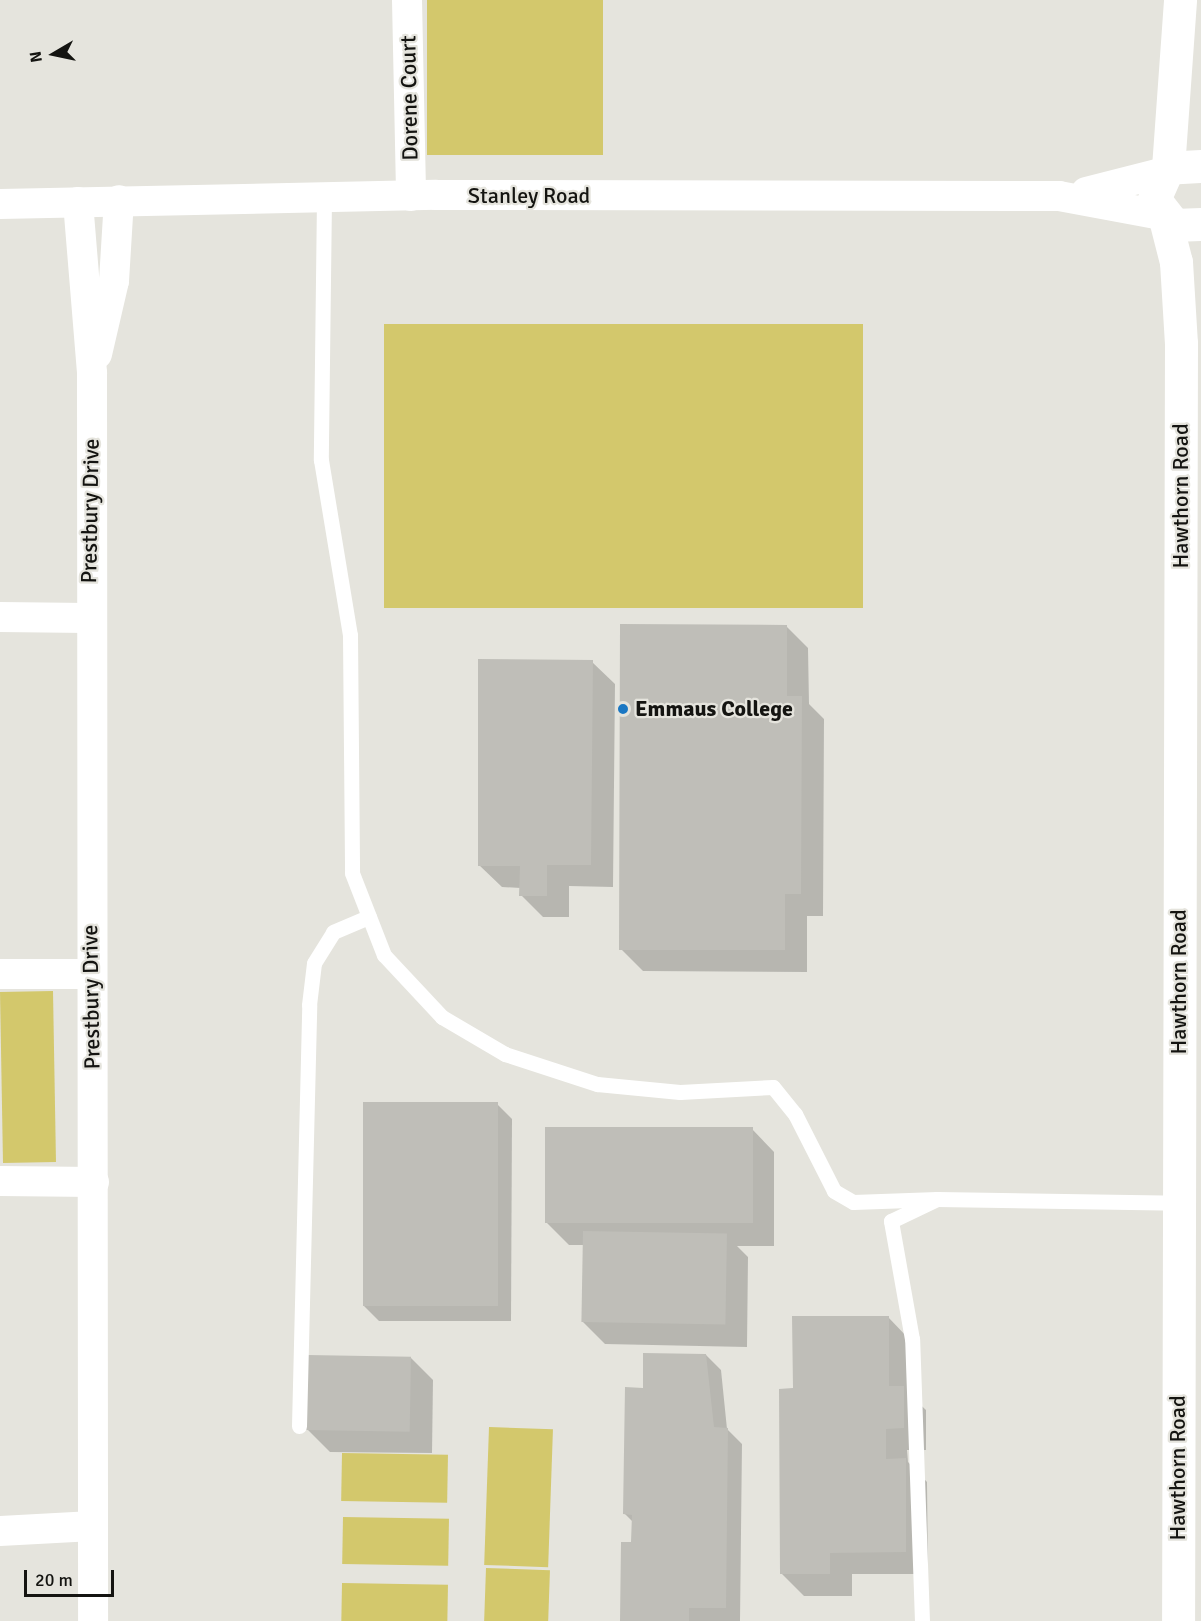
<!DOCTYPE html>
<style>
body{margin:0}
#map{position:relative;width:1201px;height:1621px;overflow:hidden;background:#e5e4dd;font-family:Signika,sans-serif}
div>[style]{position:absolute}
.green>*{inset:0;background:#d3c86c;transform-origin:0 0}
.shadow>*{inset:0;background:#0003}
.building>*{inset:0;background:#bfbeb8;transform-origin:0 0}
.lane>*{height:15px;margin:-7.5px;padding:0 7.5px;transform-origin:7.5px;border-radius:7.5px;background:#fff}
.street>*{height:30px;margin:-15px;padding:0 15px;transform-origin:15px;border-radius:15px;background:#fff}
.secondary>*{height:33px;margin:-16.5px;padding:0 16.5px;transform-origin:16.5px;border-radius:16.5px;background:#fff}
.dots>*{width:16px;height:16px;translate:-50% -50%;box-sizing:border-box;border:3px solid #e5e4dd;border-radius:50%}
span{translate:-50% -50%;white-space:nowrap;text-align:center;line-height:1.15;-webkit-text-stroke:4.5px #e5e4dd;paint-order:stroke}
.street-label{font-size:22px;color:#141411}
.poi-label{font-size:22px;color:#141411;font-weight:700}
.left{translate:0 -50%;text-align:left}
.north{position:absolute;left:24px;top:24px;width:60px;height:60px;-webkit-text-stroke:4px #e5e4dd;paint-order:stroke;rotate:261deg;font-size:16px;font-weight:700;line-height:24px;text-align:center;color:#141411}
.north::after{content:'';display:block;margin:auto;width:21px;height:27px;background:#141411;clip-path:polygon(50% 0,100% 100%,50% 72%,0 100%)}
.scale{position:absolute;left:24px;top:1570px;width:90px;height:27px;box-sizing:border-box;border:3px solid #141411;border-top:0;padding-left:8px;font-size:18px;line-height:21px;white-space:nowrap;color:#141411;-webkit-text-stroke:4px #e5e4dd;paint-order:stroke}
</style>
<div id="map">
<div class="green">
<div style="left:427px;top:0;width:176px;height:155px"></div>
<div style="left:384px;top:324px;width:479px;height:284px"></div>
<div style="left:53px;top:991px;width:171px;height:53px;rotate:89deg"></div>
<div style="left:489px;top:1427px;width:64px;height:138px;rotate:2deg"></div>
<div style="left:342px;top:1453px;width:106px;height:48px;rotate:1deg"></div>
<div style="left:343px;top:1517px;width:106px;height:47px;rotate:1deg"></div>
<div style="left:486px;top:1568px;width:64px;height:53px;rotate:2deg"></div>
<div style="left:342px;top:1583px;width:106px;height:38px;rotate:1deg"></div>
</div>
<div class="shadow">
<div style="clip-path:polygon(786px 626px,808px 648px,809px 704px,824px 719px,823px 916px,807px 916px,807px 972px,643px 971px,621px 949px)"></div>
<div style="clip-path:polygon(592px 662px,615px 684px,613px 887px,569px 886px,569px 917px,543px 917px,521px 895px,521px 888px,502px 887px,479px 865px)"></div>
<div style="clip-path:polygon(497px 1104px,512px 1119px,511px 1321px,379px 1321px,364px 1306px)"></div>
<div style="clip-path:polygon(752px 1129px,774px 1152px,774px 1246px,737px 1246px,748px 1257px,747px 1347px,605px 1344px,583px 1322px,584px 1245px,569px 1245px,547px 1223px)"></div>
<div style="clip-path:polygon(888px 1317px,910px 1340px,910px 1395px,926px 1410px,926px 1450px,907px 1450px,908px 1462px,927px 1482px,928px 1574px,852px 1574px,852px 1596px,804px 1596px,782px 1574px,794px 1390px)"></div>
<div style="clip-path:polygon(706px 1355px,721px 1370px,727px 1429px,742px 1444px,740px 1621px,622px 1621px,633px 1543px,633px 1522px,625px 1514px,644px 1389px)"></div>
<div style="clip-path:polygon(411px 1358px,433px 1380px,432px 1453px,330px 1452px,307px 1429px)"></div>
</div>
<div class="building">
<div style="clip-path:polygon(620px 624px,787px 625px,787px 696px,802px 696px,801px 894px,785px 894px,785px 950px,619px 950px)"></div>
<div style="clip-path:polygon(478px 659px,593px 660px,591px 865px,547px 865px,547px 896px,519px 896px,520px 866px,478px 866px)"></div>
<div style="left:363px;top:1102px;width:135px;height:204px"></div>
<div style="left:545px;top:1127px;width:208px;height:96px"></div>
<div style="left:583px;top:1231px;width:144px;height:91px;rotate:1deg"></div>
<div style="clip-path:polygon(792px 1316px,889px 1316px,889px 1386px,904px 1386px,904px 1428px,886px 1429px,886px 1459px,906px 1458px,906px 1552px,830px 1553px,830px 1574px,780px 1574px,779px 1389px,793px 1388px)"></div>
<div style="clip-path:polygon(643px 1353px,706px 1354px,714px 1427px,728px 1428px,726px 1608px,689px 1608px,689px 1621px,620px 1621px,621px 1542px,631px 1542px,632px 1515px,623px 1514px,625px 1387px,643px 1388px)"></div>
<div style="left:307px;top:1355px;width:104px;height:75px;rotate:1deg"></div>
</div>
<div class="lane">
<div style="left:324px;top:198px;width:262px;rotate:90.7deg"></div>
<div style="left:321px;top:460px;width:177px;rotate:80.6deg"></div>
<div style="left:350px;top:635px;width:238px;rotate:89.5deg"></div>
<div style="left:352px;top:873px;width:88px;rotate:68.7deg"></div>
<div style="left:384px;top:955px;width:85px;rotate:46.9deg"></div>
<div style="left:442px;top:1017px;width:73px;rotate:30.4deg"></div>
<div style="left:505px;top:1054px;width:97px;rotate:18.1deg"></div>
<div style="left:597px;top:1084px;width:83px;rotate:5.5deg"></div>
<div style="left:680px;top:1092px;width:93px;rotate:-3.1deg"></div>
<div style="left:773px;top:1087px;width:35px;rotate:51deg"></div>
<div style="left:795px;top:1114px;width:86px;rotate:63.1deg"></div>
<div style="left:834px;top:1191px;width:22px;rotate:30deg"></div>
<div style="left:853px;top:1202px;width:84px;rotate:-2deg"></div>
<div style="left:299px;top:1426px;width:421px;rotate:-88.6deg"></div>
<div style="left:309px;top:1005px;width:42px;rotate:-83.2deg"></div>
<div style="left:314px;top:963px;width:36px;rotate:-58deg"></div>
<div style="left:333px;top:932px;width:39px;rotate:-23deg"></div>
<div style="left:922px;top:1621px;width:282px;rotate:-92deg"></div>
<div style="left:912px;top:1339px;width:120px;rotate:-100.1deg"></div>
<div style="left:891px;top:1221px;width:51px;rotate:-25.6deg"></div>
<div style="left:937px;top:1199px;width:242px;rotate:0.9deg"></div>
</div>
<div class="street">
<div style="left:407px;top:0;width:196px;rotate:88.8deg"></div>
<div style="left:1086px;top:192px;width:81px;rotate:-14.2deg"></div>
<div style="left:78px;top:202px;width:172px;rotate:85.3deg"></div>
<div style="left:92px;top:373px;width:1248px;rotate:89.95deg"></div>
<div style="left:0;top:204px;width:436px;rotate:-1.2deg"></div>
<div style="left:436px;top:195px;width:623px;rotate:0.09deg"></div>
<div style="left:1059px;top:196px;width:104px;rotate:10.6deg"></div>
<div style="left:97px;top:354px;width:75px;rotate:-76.9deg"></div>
<div style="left:114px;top:281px;width:81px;rotate:-86.5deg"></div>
<div style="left:0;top:617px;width:88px;rotate:0.7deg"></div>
<div style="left:0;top:974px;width:91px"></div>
<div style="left:0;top:1181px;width:94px;rotate:0.6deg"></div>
<div style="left:0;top:1531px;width:93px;rotate:-3.1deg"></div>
</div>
<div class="secondary">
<div style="left:1201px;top:166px;width:33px;rotate:177deg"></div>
<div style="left:1168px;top:168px;width:34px;rotate:114deg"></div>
<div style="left:1154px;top:199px;width:33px;rotate:52deg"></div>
<div style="left:1174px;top:225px;width:27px;rotate:-2deg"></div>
<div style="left:1168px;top:168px;width:168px;rotate:-85.9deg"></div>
<div style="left:1165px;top:219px;width:44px;rotate:75.7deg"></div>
<div style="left:1176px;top:262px;width:81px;rotate:86.5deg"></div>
<div style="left:1181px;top:343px;width:1278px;rotate:90.13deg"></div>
</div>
<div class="dots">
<div style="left:623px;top:709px;background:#1a77c3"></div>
</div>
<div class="street-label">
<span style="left:409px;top:98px;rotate:-91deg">Dorene Court</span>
<span style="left:529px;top:196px">Stanley Road</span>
<span style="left:1181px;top:496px;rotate:-90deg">Hawthorn Road</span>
<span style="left:90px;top:511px;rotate:-89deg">Prestbury Drive</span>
<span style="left:1179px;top:982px;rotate:-90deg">Hawthorn Road</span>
<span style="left:91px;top:997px;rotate:-91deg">Prestbury Drive</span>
<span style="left:1178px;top:1468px;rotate:-90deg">Hawthorn Road</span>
</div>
<div class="poi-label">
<span class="left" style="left:635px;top:709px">Emmaus College</span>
</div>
<div class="north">N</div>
<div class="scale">20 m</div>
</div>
